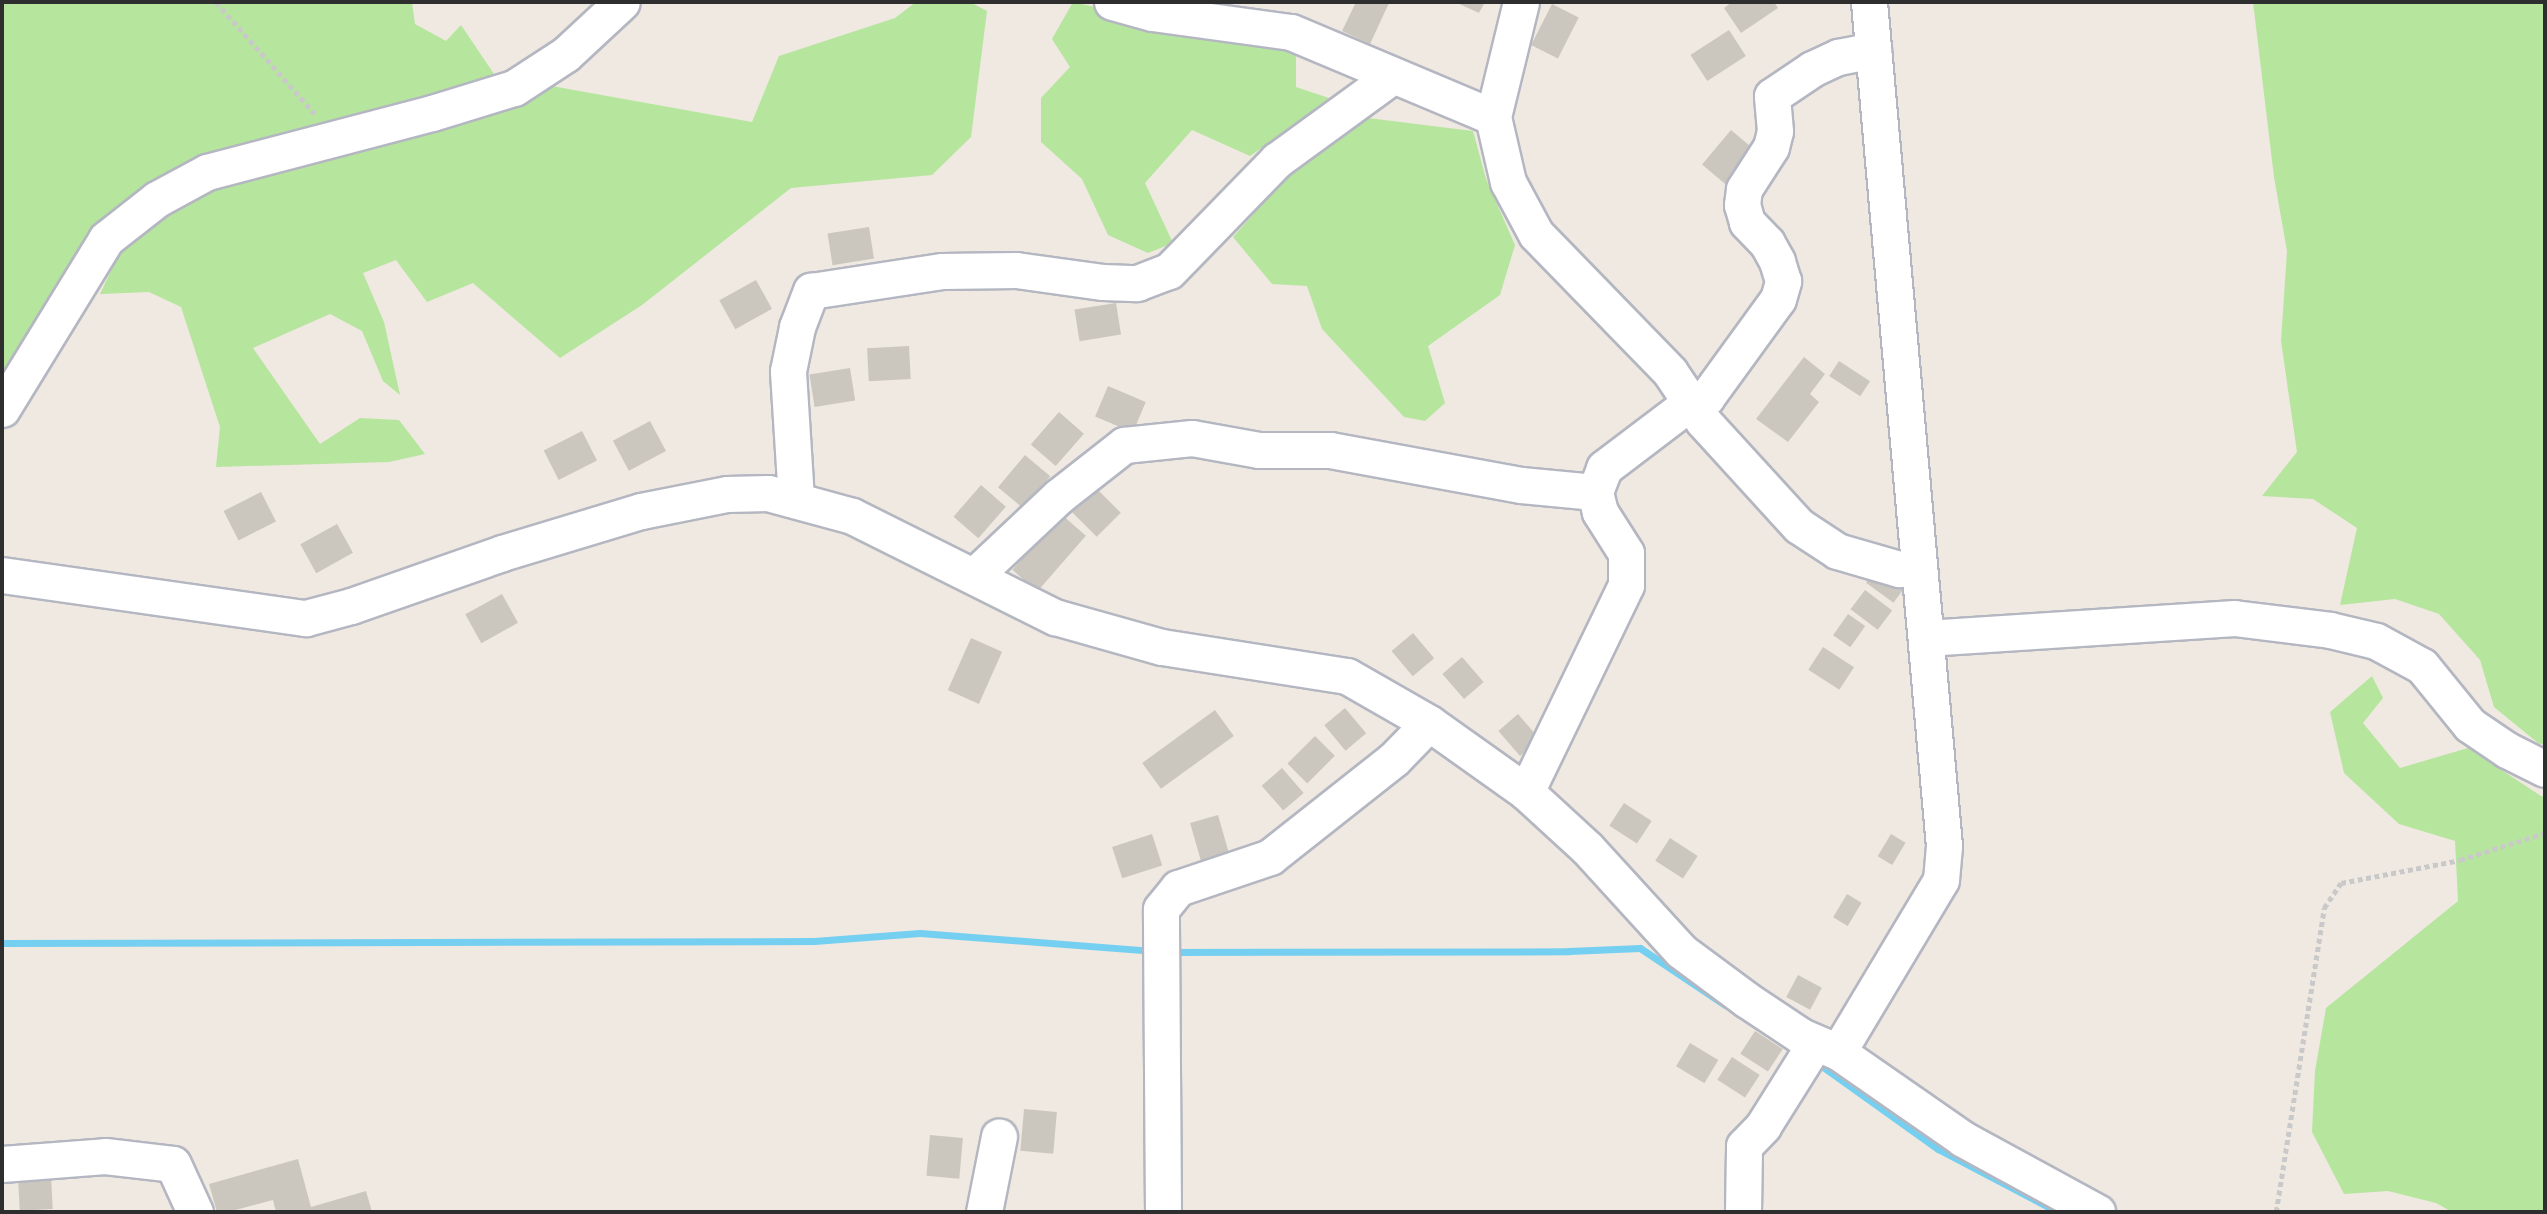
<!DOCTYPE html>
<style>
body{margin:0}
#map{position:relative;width:2547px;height:1214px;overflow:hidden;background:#efe9e1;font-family:Rubik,sans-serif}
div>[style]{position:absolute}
.green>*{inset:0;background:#b6e59e}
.stream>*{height:7px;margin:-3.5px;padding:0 3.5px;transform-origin:3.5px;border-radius:3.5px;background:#75cff0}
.building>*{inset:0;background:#cbc7bf;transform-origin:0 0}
.path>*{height:4.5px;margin-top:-2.25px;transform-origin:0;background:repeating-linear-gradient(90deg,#c9c9c9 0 5px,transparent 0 8.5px)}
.roads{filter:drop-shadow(2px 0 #b4b7c1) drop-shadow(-2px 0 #b4b7c1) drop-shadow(0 2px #b4b7c1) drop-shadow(0 -2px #b4b7c1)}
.minor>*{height:35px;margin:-17.5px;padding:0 17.5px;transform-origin:17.5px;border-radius:17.5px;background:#fff}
span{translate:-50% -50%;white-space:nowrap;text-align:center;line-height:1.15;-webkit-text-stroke:5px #fff;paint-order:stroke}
.frame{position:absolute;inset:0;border:4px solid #2e2e2e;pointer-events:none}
</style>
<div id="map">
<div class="green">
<div style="clip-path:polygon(2px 2px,412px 2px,415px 24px,446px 41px,461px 25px,496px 77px,198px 157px,127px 198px,96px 234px,2px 393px)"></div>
<div style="clip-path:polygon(916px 2px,970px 2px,987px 11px,971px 137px,932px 175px,791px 188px,642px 305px,560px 358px,473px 283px,427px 302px,396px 260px,363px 273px,384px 322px,400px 395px,383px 381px,362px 331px,330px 314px,253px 348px,320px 444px,360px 418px,399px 420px,425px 454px,389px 462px,216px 467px,220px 427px,181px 307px,149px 292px,100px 294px,117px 258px,148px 221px,220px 185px,448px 129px,546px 85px,752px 122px,779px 56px,895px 18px)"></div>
<div style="clip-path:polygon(1073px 2px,1296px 54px,1296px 87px,1332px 99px,1250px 156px,1192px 130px,1145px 183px,1173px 243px,1148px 253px,1108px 235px,1082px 179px,1041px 142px,1041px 98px,1070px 67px,1052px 39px)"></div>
<div style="clip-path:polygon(2253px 2px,2545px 2px,2545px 745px,2538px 743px,2494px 707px,2480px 660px,2439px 614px,2395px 599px,2340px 605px,2357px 528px,2313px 499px,2262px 496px,2297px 452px,2281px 341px,2287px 251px,2274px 177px)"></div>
<div style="clip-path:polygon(1368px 118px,1473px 131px,1486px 179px,1515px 245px,1500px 295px,1428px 346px,1445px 403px,1425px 421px,1404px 417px,1322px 329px,1307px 286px,1272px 284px,1233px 237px,1295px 168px)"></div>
<div style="clip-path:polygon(2372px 676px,2383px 698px,2363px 723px,2400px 768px,2468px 748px,2541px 796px,2545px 796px,2545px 1212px,2452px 1212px,2436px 1203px,2388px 1191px,2344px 1194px,2312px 1132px,2315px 1071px,2326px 1008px,2458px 901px,2455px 841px,2399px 824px,2344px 773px,2330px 712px)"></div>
</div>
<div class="stream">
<div style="left:2px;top:943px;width:812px;rotate:-0.14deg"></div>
<div style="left:814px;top:941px;width:106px;rotate:-4.3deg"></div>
<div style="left:920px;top:933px;width:233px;rotate:4.4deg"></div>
<div style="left:1170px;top:952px;width:399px;rotate:-0.1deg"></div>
<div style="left:1569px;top:951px;width:71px;rotate:-2.4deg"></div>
<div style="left:1640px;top:948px;width:102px;rotate:33.8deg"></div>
<div style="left:1816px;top:1062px;width:150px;rotate:35.5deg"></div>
<div style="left:1938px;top:1149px;width:136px;rotate:27.7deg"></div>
</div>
<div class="building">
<div style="clip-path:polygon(1356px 2px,1389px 3px,1370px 44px,1342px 31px)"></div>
<div style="clip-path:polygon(1455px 2px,1485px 2px,1479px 13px)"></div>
<div style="clip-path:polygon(1732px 2px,1774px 2px,1778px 8px,1741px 33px,1724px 8px)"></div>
<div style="left:1552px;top:4px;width:30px;height:46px;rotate:27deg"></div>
<div style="left:1729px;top:30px;width:31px;height:46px;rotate:57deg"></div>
<div style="left:1731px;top:130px;width:31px;height:45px;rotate:40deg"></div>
<div style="left:869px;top:227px;width:32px;height:42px;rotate:81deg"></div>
<div style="left:756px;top:280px;width:33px;height:42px;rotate:61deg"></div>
<div style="left:1116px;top:303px;width:32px;height:42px;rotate:81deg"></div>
<div style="left:909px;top:346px;width:33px;height:42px;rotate:87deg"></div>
<div style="clip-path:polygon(1804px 357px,1825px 374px,1810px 394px,1819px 402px,1788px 442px,1756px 419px)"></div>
<div style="left:1839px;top:361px;width:37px;height:18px;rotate:33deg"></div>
<div style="left:850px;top:368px;width:33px;height:41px;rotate:81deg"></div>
<div style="left:1108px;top:386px;width:41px;height:33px;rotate:23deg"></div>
<div style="left:1059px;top:412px;width:33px;height:43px;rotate:41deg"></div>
<div style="left:650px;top:421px;width:34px;height:42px;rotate:62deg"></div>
<div style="left:582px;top:431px;width:33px;height:43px;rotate:63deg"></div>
<div style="left:1025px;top:455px;width:33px;height:42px;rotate:40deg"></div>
<div style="left:981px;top:485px;width:33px;height:42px;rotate:41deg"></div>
<div style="left:1096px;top:488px;width:35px;height:34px;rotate:45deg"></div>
<div style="left:261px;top:492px;width:33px;height:42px;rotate:63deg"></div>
<div style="left:1061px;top:514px;width:33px;height:74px;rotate:41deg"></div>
<div style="left:337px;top:524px;width:33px;height:42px;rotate:61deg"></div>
<div style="left:1876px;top:569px;width:34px;height:17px;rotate:36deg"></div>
<div style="left:1865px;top:590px;width:34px;height:24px;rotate:37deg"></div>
<div style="left:502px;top:594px;width:33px;height:42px;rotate:61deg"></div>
<div style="left:1848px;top:614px;width:21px;height:26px;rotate:35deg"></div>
<div style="left:1413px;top:633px;width:33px;height:28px;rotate:50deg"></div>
<div style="left:971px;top:638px;width:34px;height:57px;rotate:24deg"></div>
<div style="left:1823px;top:647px;width:37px;height:27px;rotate:33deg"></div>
<div style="left:1462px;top:657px;width:33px;height:26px;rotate:49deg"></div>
<div style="left:1345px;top:708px;width:33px;height:27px;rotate:50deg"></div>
<div style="left:1215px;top:710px;width:32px;height:90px;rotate:54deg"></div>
<div style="left:1518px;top:714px;width:33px;height:26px;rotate:49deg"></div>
<div style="left:1315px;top:736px;width:28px;height:39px;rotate:45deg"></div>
<div style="left:1282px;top:768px;width:33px;height:27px;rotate:49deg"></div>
<div style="left:1624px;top:803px;width:33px;height:27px;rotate:33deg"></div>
<div style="left:1218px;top:815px;width:40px;height:29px;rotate:74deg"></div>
<div style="left:1152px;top:834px;width:33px;height:42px;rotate:72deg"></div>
<div style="left:1891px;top:834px;width:17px;height:26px;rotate:31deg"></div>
<div style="left:1670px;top:838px;width:33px;height:27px;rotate:33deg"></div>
<div style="left:1847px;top:894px;width:17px;height:27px;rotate:31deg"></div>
<div style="left:1798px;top:975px;width:27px;height:25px;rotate:28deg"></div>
<div style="left:1755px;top:1031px;width:33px;height:27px;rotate:33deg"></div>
<div style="left:1690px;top:1043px;width:33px;height:27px;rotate:31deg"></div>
<div style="left:1732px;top:1057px;width:33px;height:27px;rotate:33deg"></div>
<div style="left:1024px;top:1109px;width:33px;height:42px;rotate:5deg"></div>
<div style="left:930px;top:1135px;width:33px;height:41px;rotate:5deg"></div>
<div style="clip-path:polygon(298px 1159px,311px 1207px,366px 1191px,372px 1212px,276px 1212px,273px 1200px,228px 1212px,217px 1212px,209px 1184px)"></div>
<div style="left:51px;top:1176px;width:33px;height:33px;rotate:87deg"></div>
</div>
<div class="path">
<div style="left:216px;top:2px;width:149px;rotate:48.5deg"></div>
<div style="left:2276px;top:1212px;width:308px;rotate:-81deg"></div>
<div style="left:2324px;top:908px;width:30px;rotate:-56deg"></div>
<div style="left:2341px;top:883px;width:121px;rotate:-10.9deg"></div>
<div style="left:2460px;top:860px;width:89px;rotate:-17.6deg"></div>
</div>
<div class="roads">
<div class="minor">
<div style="left:1112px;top:2px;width:41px;rotate:15.4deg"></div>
<div style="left:1152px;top:13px;width:140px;rotate:7.8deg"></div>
<div style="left:1291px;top:32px;width:219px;rotate:22.8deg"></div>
<div style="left:1521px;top:2px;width:118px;rotate:103.7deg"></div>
<div style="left:1493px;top:117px;width:67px;rotate:77deg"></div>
<div style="left:1508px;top:182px;width:59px;rotate:61.7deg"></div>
<div style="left:1536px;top:234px;width:192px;rotate:45.8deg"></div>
<div style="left:1670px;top:372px;width:59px;rotate:56deg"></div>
<div style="left:1703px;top:421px;width:142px;rotate:47.6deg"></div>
<div style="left:1799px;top:526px;width:45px;rotate:33.3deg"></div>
<div style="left:1837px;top:551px;width:65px;rotate:16.2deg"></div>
<div style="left:1899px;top:569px;width:19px;rotate:-3deg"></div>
<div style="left:2px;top:409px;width:199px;rotate:-58.5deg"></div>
<div style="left:106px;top:239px;width:65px;rotate:-38.1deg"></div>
<div style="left:157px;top:199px;width:57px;rotate:-28.4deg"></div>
<div style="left:207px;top:172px;width:233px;rotate:-14.7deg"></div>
<div style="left:432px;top:113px;width:86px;rotate:-17deg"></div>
<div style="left:514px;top:88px;width:62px;rotate:-33.2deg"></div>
<div style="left:566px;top:54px;width:76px;rotate:-42.9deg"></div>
<div style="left:796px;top:499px;width:128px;rotate:-93.6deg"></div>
<div style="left:788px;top:371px;width:45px;rotate:-78.4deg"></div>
<div style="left:797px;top:327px;width:39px;rotate:-69deg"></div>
<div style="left:811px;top:291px;width:133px;rotate:-8.7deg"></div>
<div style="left:942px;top:271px;width:74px;rotate:-0.8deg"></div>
<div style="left:1016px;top:270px;width:88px;rotate:7.9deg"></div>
<div style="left:1103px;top:282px;width:34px;rotate:2deg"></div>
<div style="left:1137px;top:283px;width:34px;rotate:-21deg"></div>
<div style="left:1169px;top:271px;width:155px;rotate:-45.8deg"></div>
<div style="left:1277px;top:160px;width:142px;rotate:-36.1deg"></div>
<div style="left:2px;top:575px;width:307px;rotate:8.1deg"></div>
<div style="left:306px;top:618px;width:47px;rotate:-14.9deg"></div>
<div style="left:351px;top:606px;width:160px;rotate:-19.3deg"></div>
<div style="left:502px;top:553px;width:145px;rotate:-16.8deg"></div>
<div style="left:641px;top:511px;width:88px;rotate:-11.2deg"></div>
<div style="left:727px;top:494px;width:41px;rotate:-1.4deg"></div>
<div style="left:768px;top:493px;width:87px;rotate:15.3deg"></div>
<div style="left:852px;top:516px;width:227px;rotate:26.5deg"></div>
<div style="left:1055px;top:617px;width:111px;rotate:15.7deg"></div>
<div style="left:1162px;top:647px;width:187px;rotate:8.9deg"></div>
<div style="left:1347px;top:676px;width:95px;rotate:29.8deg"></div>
<div style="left:1429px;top:723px;width:119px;rotate:35.4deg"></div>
<div style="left:1526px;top:792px;width:83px;rotate:42.6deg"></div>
<div style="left:1587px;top:848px;width:139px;rotate:47.6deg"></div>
<div style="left:1681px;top:951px;width:82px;rotate:36.6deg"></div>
<div style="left:1747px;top:1000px;width:65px;rotate:33.7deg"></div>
<div style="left:1801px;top:1036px;width:40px;rotate:23.4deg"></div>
<div style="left:1838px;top:1052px;width:152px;rotate:34.8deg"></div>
<div style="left:1963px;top:1139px;width:153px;rotate:28.6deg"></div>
<div style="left:974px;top:576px;width:117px;rotate:-43.3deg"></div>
<div style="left:1059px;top:496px;width:83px;rotate:-38.1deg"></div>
<div style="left:1124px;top:445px;width:68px;rotate:-5.9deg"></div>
<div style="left:1192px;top:438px;width:68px;rotate:10.2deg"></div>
<div style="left:1259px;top:450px;width:71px"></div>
<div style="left:1330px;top:450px;width:194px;rotate:10.4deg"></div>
<div style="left:1521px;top:485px;width:74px;rotate:5.4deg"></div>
<div style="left:1926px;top:638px;width:309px;rotate:-3.7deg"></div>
<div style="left:2234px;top:618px;width:97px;rotate:7.1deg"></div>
<div style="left:2330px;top:630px;width:47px;rotate:13.4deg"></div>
<div style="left:2376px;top:641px;width:52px;rotate:28.5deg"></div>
<div style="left:2422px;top:666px;width:76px;rotate:50.9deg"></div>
<div style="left:2470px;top:725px;width:45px;rotate:34deg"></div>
<div style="left:2507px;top:750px;width:42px;rotate:26.6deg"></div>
<div style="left:1526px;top:792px;width:230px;rotate:-64.2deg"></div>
<div style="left:1626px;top:585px;width:32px;rotate:-90deg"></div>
<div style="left:1626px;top:553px;width:49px;rotate:-122.4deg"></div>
<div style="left:1600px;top:512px;width:21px;rotate:-104deg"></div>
<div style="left:1595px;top:492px;width:26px;rotate:-69deg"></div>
<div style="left:1604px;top:468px;width:109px;rotate:-37.2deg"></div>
<div style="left:1691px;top:402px;width:16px;rotate:-15deg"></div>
<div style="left:1706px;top:398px;width:122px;rotate:-54deg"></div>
<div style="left:1778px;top:299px;width:19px;rotate:-74deg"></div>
<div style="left:1783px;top:281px;width:21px;rotate:-107deg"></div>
<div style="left:1777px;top:261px;width:21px;rotate:-119deg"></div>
<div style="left:1767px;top:243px;width:29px;rotate:-134deg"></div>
<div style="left:1747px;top:222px;width:18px;rotate:-106deg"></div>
<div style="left:1742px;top:205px;width:16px;rotate:-83deg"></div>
<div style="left:1744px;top:189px;width:50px;rotate:-57.3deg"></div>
<div style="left:1771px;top:147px;width:16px;rotate:-76deg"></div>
<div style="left:1775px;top:131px;width:35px;rotate:-95deg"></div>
<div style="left:1772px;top:96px;width:48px;rotate:-34deg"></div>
<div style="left:1812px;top:69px;width:29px;rotate:-25deg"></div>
<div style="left:1838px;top:57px;width:36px;rotate:-11deg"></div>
<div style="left:1838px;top:1052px;width:200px;rotate:-59.1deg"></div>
<div style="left:1941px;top:880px;width:34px;rotate:-85deg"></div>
<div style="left:1944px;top:846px;width:847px;rotate:-95.08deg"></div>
<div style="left:2px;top:1164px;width:103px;rotate:-4.4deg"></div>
<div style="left:105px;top:1156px;width:68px;rotate:6.7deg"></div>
<div style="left:173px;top:1164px;width:53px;rotate:65.4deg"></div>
<div style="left:984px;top:1212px;width:77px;rotate:-78.8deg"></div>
<div style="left:1163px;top:1212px;width:303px;rotate:-90.4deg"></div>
<div style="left:1161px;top:909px;width:27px;rotate:-51deg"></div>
<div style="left:1178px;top:888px;width:97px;rotate:-18.6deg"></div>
<div style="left:1270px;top:857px;width:158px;rotate:-38.3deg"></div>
<div style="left:1394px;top:759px;width:50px;rotate:-45.8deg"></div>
<div style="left:1743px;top:1212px;width:66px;rotate:-89.1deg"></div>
<div style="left:1744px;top:1146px;width:28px;rotate:-46deg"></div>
<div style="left:1763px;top:1126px;width:98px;rotate:-57.9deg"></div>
</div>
</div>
<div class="frame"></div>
</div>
